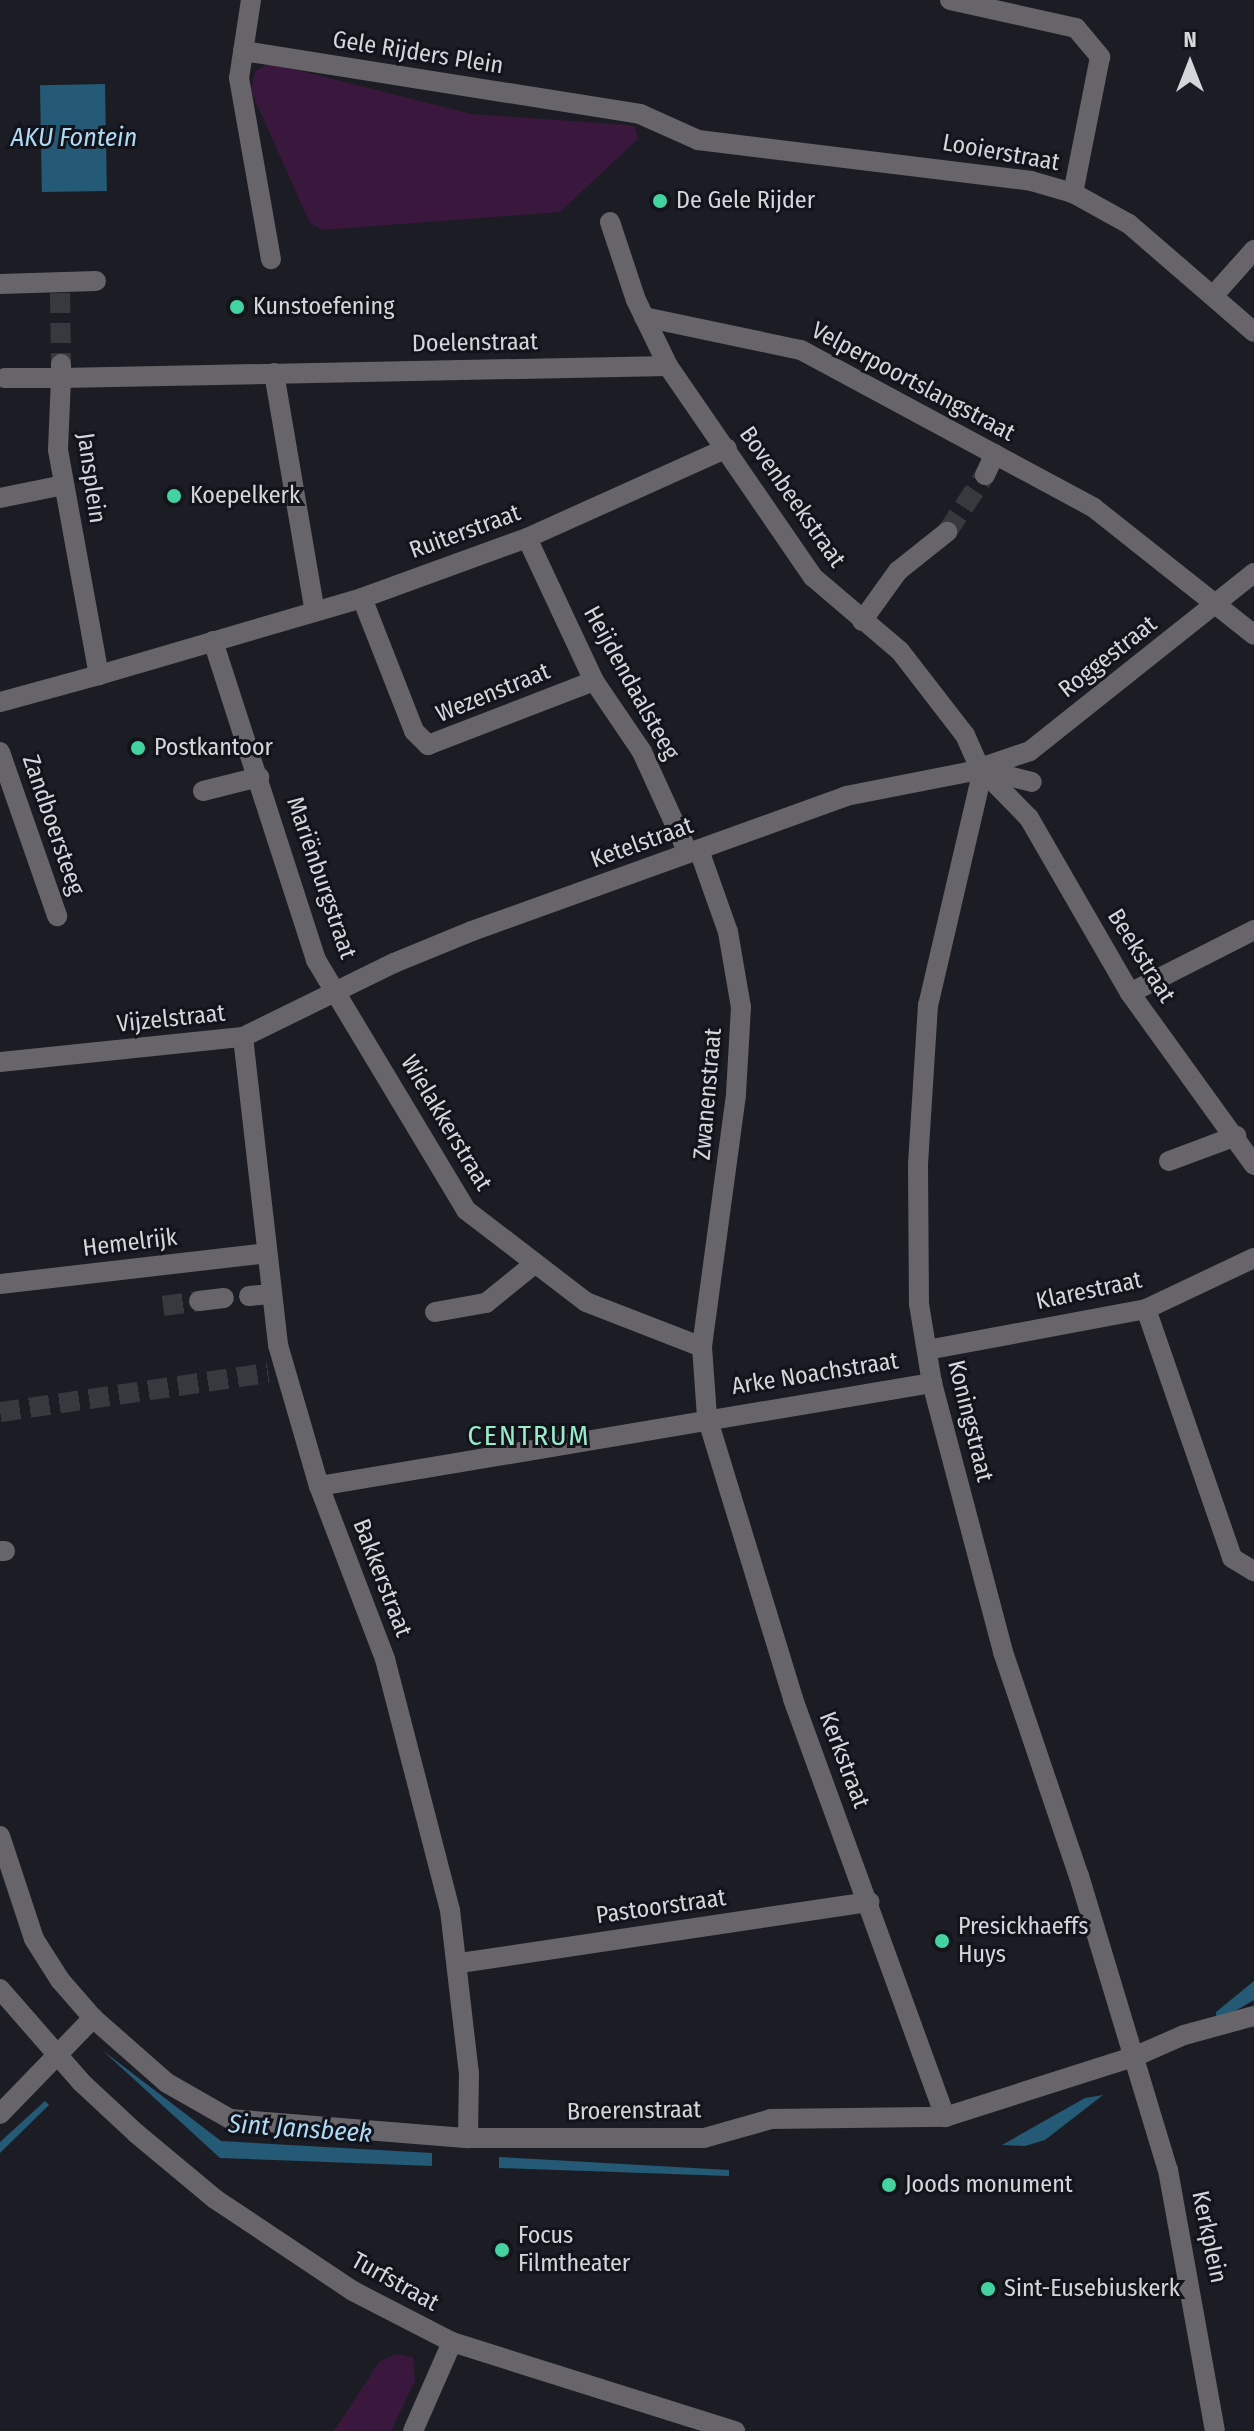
<!DOCTYPE html>
<meta charset="utf-8">
<style>
body{margin:0}
#map{position:relative;width:1254px;height:2431px;overflow:hidden;background:#1c1d24;font-family:"Fira Sans Condensed",sans-serif}
div>[style]{position:absolute}
.green>*{inset:0;background:#3a173c}
.water>*{inset:0;background:#245a75;transform-origin:0 0}
.minor-tunnel>*{height:20px;margin-top:-10px;transform-origin:0;background:repeating-linear-gradient(90deg,#38393f 0 20px,transparent 0 30px)}
.minor>*{height:20px;margin:-10px;padding:0 10px;transform-origin:10px;border-radius:10px;background:#676569}
.dots>*{width:22px;height:22px;translate:-50% -50%;box-sizing:border-box;border:4px solid #13141b;border-radius:50%}
span{translate:-50% -50%;white-space:nowrap;text-align:center;line-height:1.15;-webkit-text-stroke:6px #13141b;paint-order:stroke}
.street-label{font-size:24px;color:#d5d6db}
.poi-label{font-size:24px;color:#d5d6db}
.left{translate:0 -50%;text-align:left}
.water-label{font-size:26px;color:#addaf5;font-style:italic}
.quarter-label{font-size:28px;color:#96edc8;letter-spacing:2px}
.north{position:absolute;left:1150px;top:24px;width:80px;height:80px;-webkit-text-stroke:6px #13141b;paint-order:stroke;rotate:0deg;font-size:22px;font-weight:700;line-height:32px;text-align:center;color:#d5d6db}
.north::after{content:'';display:block;margin:auto;width:28px;height:36px;background:#d5d6db;clip-path:polygon(50% 0,100% 100%,50% 72%,0 100%)}
</style>
<div id="map">
<div class="green">
<div style="clip-path:polygon(269px 63px,472px 114px,628px 125px,635px 127px,638px 139px,560px 212px,322px 230px,310px 223px,251px 91px,255px 71px)"></div>
<div style="clip-path:polygon(396px 2354px,413px 2357px,415px 2380px,391px 2431px,334px 2431px,379px 2362px)"></div>
</div>
<div class="water">
<div style="left:105px;top:84px;width:107px;height:65px;rotate:89deg"></div>
<div style="clip-path:polygon(1254px 1981px,1254px 2000px,1216px 2022px,1216px 2012px)"></div>
<div style="clip-path:polygon(102px 2050px,221px 2141px,432px 2153px,432px 2166px,220px 2158px)"></div>
<div style="clip-path:polygon(1103px 2095px,1045px 2140px,1025px 2146px,1002px 2145px,1085px 2098px)"></div>
<div style="clip-path:polygon(45px 2101px,49px 2105px,0 2153px,0 2142px)"></div>
<div style="clip-path:polygon(499px 2157px,729px 2170px,729px 2176px,499px 2168px)"></div>
</div>
<div class="minor-tunnel">
<div style="left:60px;top:293px;width:71px;rotate:89.2deg"></div>
<div style="left:947px;top:532px;width:69px;rotate:-56.3deg"></div>
<div style="left:163px;top:1306px;width:36px;rotate:-8deg"></div>
<div style="left:0;top:1412px;width:271px;rotate:-8.3deg"></div>
</div>
<div class="minor">
<div style="left:251px;top:0;width:79px;rotate:98.7deg"></div>
<div style="left:239px;top:78px;width:184px;rotate:80deg"></div>
<div style="left:950px;top:0;width:129px;rotate:12.5deg"></div>
<div style="left:1076px;top:28px;width:38px;rotate:50deg"></div>
<div style="left:1100px;top:57px;width:139px;rotate:101.2deg"></div>
<div style="left:243px;top:51px;width:402px;rotate:9deg"></div>
<div style="left:640px;top:114px;width:64px;rotate:24.1deg"></div>
<div style="left:698px;top:140px;width:336px;rotate:7deg"></div>
<div style="left:1031px;top:181px;width:44px;rotate:15.9deg"></div>
<div style="left:1073px;top:193px;width:64px;rotate:29deg"></div>
<div style="left:1129px;top:224px;width:165px;rotate:40.8deg"></div>
<div style="left:610px;top:222px;width:82px;rotate:71.6deg"></div>
<div style="left:636px;top:300px;width:73px;rotate:64.1deg"></div>
<div style="left:668px;top:366px;width:256px;rotate:55.5deg"></div>
<div style="left:813px;top:577px;width:114px;rotate:40.4deg"></div>
<div style="left:900px;top:651px;width:106px;rotate:52.3deg"></div>
<div style="left:965px;top:735px;width:32px;rotate:66deg"></div>
<div style="left:0;top:284px;width:96px;rotate:-1.8deg"></div>
<div style="left:1213px;top:296px;width:62px;rotate:-48.3deg"></div>
<div style="left:644px;top:317px;width:160px;rotate:11.9deg"></div>
<div style="left:801px;top:350px;width:333px;rotate:28.3deg"></div>
<div style="left:1094px;top:508px;width:204px;rotate:38.4deg"></div>
<div style="left:668px;top:366px;width:607px;rotate:178.87deg"></div>
<div style="left:61px;top:378px;width:72px;rotate:92.4deg"></div>
<div style="left:58px;top:450px;width:229px;rotate:79.7deg"></div>
<div style="left:99px;top:675px;width:274px;rotate:-16.3deg"></div>
<div style="left:362px;top:598px;width:176px;rotate:-20deg"></div>
<div style="left:527px;top:538px;width:219px;rotate:-24.2deg"></div>
<div style="left:274px;top:373px;width:242px;rotate:80.3deg"></div>
<div style="left:5px;top:378px;width:56px"></div>
<div style="left:61px;top:378px;width:14px;rotate:-90deg"></div>
<div style="left:985px;top:475px;width:23px;rotate:-65deg"></div>
<div style="left:0;top:498px;width:65px;rotate:-11.5deg"></div>
<div style="left:527px;top:538px;width:158px;rotate:64.9deg"></div>
<div style="left:594px;top:681px;width:86px;rotate:55.9deg"></div>
<div style="left:642px;top:752px;width:111px;rotate:65.5deg"></div>
<div style="left:362px;top:598px;width:143px;rotate:68.6deg"></div>
<div style="left:414px;top:731px;width:20px;rotate:45deg"></div>
<div style="left:428px;top:745px;width:178px;rotate:-21.1deg"></div>
<div style="left:862px;top:621px;width:62px;rotate:-54.2deg"></div>
<div style="left:898px;top:571px;width:63px;rotate:-38.5deg"></div>
<div style="left:213px;top:641px;width:335px;rotate:72.1deg"></div>
<div style="left:316px;top:960px;width:292px;rotate:59deg"></div>
<div style="left:466px;top:1210px;width:151px;rotate:37.5deg"></div>
<div style="left:586px;top:1302px;width:124px;rotate:21.2deg"></div>
<div style="left:0;top:702px;width:103px;rotate:-15.3deg"></div>
<div style="left:0;top:752px;width:174px;rotate:70.8deg"></div>
<div style="left:986px;top:766px;width:46px;rotate:-18.8deg"></div>
<div style="left:1030px;top:751px;width:286px;rotate:-38.5deg"></div>
<div style="left:988px;top:771px;width:45px;rotate:14deg"></div>
<div style="left:987px;top:775px;width:60px;rotate:45.7deg"></div>
<div style="left:1029px;top:818px;width:202px;rotate:60deg"></div>
<div style="left:1130px;top:993px;width:212px;rotate:54.2deg"></div>
<div style="left:981px;top:778px;width:233px;rotate:103.1deg"></div>
<div style="left:928px;top:1005px;width:159px;rotate:93.6deg"></div>
<div style="left:918px;top:1164px;width:140px;rotate:89.6deg"></div>
<div style="left:919px;top:1304px;width:80px;rotate:80.7deg"></div>
<div style="left:932px;top:1383px;width:278px;rotate:75.2deg"></div>
<div style="left:1003px;top:1652px;width:237px;rotate:71.3deg"></div>
<div style="left:1079px;top:1876px;width:307px;rotate:73.2deg"></div>
<div style="left:1168px;top:2170px;width:265px;rotate:79.8deg"></div>
<div style="left:203px;top:791px;width:58px;rotate:-14deg"></div>
<div style="left:699px;top:850px;width:87px;rotate:70.5deg"></div>
<div style="left:728px;top:932px;width:76px;rotate:80.2deg"></div>
<div style="left:741px;top:1007px;width:88px;rotate:93.3deg"></div>
<div style="left:736px;top:1095px;width:254px;rotate:97.7deg"></div>
<div style="left:702px;top:1347px;width:70px;rotate:85.9deg"></div>
<div style="left:707px;top:1417px;width:295px;rotate:73deg"></div>
<div style="left:793px;top:1699px;width:445px;rotate:70deg"></div>
<div style="left:1130px;top:993px;width:139px;rotate:-26.9deg"></div>
<div style="left:243px;top:1037px;width:310px;rotate:83.5deg"></div>
<div style="left:278px;top:1345px;width:147px;rotate:73.8deg"></div>
<div style="left:319px;top:1486px;width:185px;rotate:69.1deg"></div>
<div style="left:385px;top:1659px;width:259px;rotate:75.5deg"></div>
<div style="left:450px;top:1910px;width:164px;rotate:83.4deg"></div>
<div style="left:469px;top:2073px;width:65px;rotate:90.9deg"></div>
<div style="left:0;top:1062px;width:244px;rotate:-5.9deg"></div>
<div style="left:243px;top:1037px;width:168px;rotate:-26.1deg"></div>
<div style="left:394px;top:963px;width:84px;rotate:-22.3deg"></div>
<div style="left:472px;top:931px;width:398px;rotate:-19.8deg"></div>
<div style="left:846px;top:796px;width:129px;rotate:-11.1deg"></div>
<div style="left:1169px;top:1161px;width:72px;rotate:-20.5deg"></div>
<div style="left:0;top:1284px;width:268px;rotate:-6.6deg"></div>
<div style="left:249px;top:1296px;width:22px;rotate:-5deg"></div>
<div style="left:199px;top:1301px;width:25px;rotate:-7deg"></div>
<div style="left:1146px;top:1309px;width:263px;rotate:70.9deg"></div>
<div style="left:1232px;top:1558px;width:26px;rotate:31deg"></div>
<div style="left:435px;top:1312px;width:52px;rotate:-10deg"></div>
<div style="left:486px;top:1303px;width:60px;rotate:-39deg"></div>
<div style="left:927px;top:1350px;width:223px;rotate:-10.6deg"></div>
<div style="left:1146px;top:1309px;width:119px;rotate:-25.3deg"></div>
<div style="left:319px;top:1486px;width:622px;rotate:-9.54deg"></div>
<div style="left:0;top:1551px;width:5px"></div>
<div style="left:0;top:1836px;width:108px;rotate:71.7deg"></div>
<div style="left:34px;top:1939px;width:49px;rotate:57.6deg"></div>
<div style="left:60px;top:1980px;width:50px;rotate:49deg"></div>
<div style="left:93px;top:2018px;width:98px;rotate:41.3deg"></div>
<div style="left:167px;top:2083px;width:73px;rotate:29.7deg"></div>
<div style="left:230px;top:2119px;width:239px;rotate:4.6deg"></div>
<div style="left:468px;top:2138px;width:236px"></div>
<div style="left:704px;top:2138px;width:70px;rotate:-15.8deg"></div>
<div style="left:771px;top:2119px;width:174px;rotate:-0.7deg"></div>
<div style="left:945px;top:2117px;width:201px;rotate:-17.7deg"></div>
<div style="left:1136px;top:2056px;width:52px;rotate:-23.6deg"></div>
<div style="left:1184px;top:2035px;width:73px;rotate:-15.2deg"></div>
<div style="left:460px;top:1963px;width:414px;rotate:-8.5deg"></div>
<div style="left:0;top:1989px;width:123px;rotate:48.9deg"></div>
<div style="left:81px;top:2082px;width:76px;rotate:42.9deg"></div>
<div style="left:137px;top:2134px;width:102px;rotate:39.8deg"></div>
<div style="left:215px;top:2199px;width:166px;rotate:33.7deg"></div>
<div style="left:353px;top:2291px;width:111px;rotate:27.3deg"></div>
<div style="left:452px;top:2342px;width:297px;rotate:17.5deg"></div>
<div style="left:0;top:2114px;width:134px;rotate:-45.9deg"></div>
<div style="left:413px;top:2431px;width:97px;rotate:-66.3deg"></div>
</div>
<div class="dots">
<div style="left:660px;top:201px;background:#42d4a0"></div>
<div style="left:237px;top:307px;background:#42d4a0"></div>
<div style="left:174px;top:496px;background:#42d4a0"></div>
<div style="left:138px;top:748px;background:#42d4a0"></div>
<div style="left:942px;top:1941px;background:#42d4a0"></div>
<div style="left:889px;top:2185px;background:#42d4a0"></div>
<div style="left:502px;top:2250px;background:#42d4a0"></div>
<div style="left:988px;top:2289px;background:#42d4a0"></div>
</div>
<div class="street-label">
<span style="left:418px;top:53px;rotate:9deg">Gele Rijders Plein</span>
<span style="left:1001px;top:153px;rotate:10deg">Looierstraat</span>
<span style="left:475px;top:343px;rotate:-1deg">Doelenstraat</span>
<span style="left:913px;top:382px;rotate:28deg">Velperpoortslangstraat</span>
<span style="left:91px;top:478px;rotate:82deg">Jansplein</span>
<span style="left:792px;top:497px;rotate:55deg">Bovenbeekstraat</span>
<span style="left:465px;top:532px;rotate:-20deg">Ruiterstraat</span>
<span style="left:1108px;top:657px;rotate:-38deg">Roggestraat</span>
<span style="left:631px;top:683px;rotate:61deg">Heijdendaalsteeg</span>
<span style="left:493px;top:693px;rotate:-22deg">Wezenstraat</span>
<span style="left:53px;top:825px;rotate:71deg">Zandboersteeg</span>
<span style="left:642px;top:843px;rotate:-20deg">Ketelstraat</span>
<span style="left:321px;top:878px;rotate:71deg">Mariënburgstraat</span>
<span style="left:1141px;top:956px;rotate:58deg">Beekstraat</span>
<span style="left:171px;top:1019px;rotate:-6deg">Vijzelstraat</span>
<span style="left:708px;top:1094px;rotate:-85deg">Zwanenstraat</span>
<span style="left:446px;top:1123px;rotate:59deg">Wielakkerstraat</span>
<span style="left:130px;top:1243px;rotate:-7deg">Hemelrijk</span>
<span style="left:1089px;top:1291px;rotate:-12deg">Klarestraat</span>
<span style="left:815px;top:1374px;rotate:-9deg">Arke Noachstraat</span>
<span style="left:970px;top:1421px;rotate:76deg">Koningstraat</span>
<span style="left:382px;top:1578px;rotate:69deg">Bakkerstraat</span>
<span style="left:844px;top:1760px;rotate:69deg">Kerkstraat</span>
<span style="left:661px;top:1907px;rotate:-8deg">Pastoorstraat</span>
<span style="left:634px;top:2111px;rotate:-1deg">Broerenstraat</span>
<span style="left:1209px;top:2237px;rotate:78deg">Kerkplein</span>
<span style="left:395px;top:2282px;rotate:29deg">Turfstraat</span>
</div>
<div class="poi-label">
<span class="left" style="left:676px;top:201px">De Gele Rijder</span>
<span class="left" style="left:253px;top:307px">Kunstoefening</span>
<span class="left" style="left:190px;top:496px">Koepelkerk</span>
<span class="left" style="left:154px;top:748px">Postkantoor</span>
<span class="left" style="left:958px;top:1941px">Presickhaeffs<br>Huys</span>
<span class="left" style="left:905px;top:2185px">Joods monument</span>
<span class="left" style="left:518px;top:2250px">Focus<br>Filmtheater</span>
<span class="left" style="left:1004px;top:2289px">Sint-Eusebiuskerk</span>
</div>
<div class="water-label">
<span style="left:74px;top:138px">AKU Fontein</span>
<span style="left:300px;top:2129px;rotate:4deg">Sint Jansbeek</span>
</div>
<div class="quarter-label">
<span style="left:529px;top:1436px">CENTRUM</span>
</div>
<div class="north">N</div>
</div>
